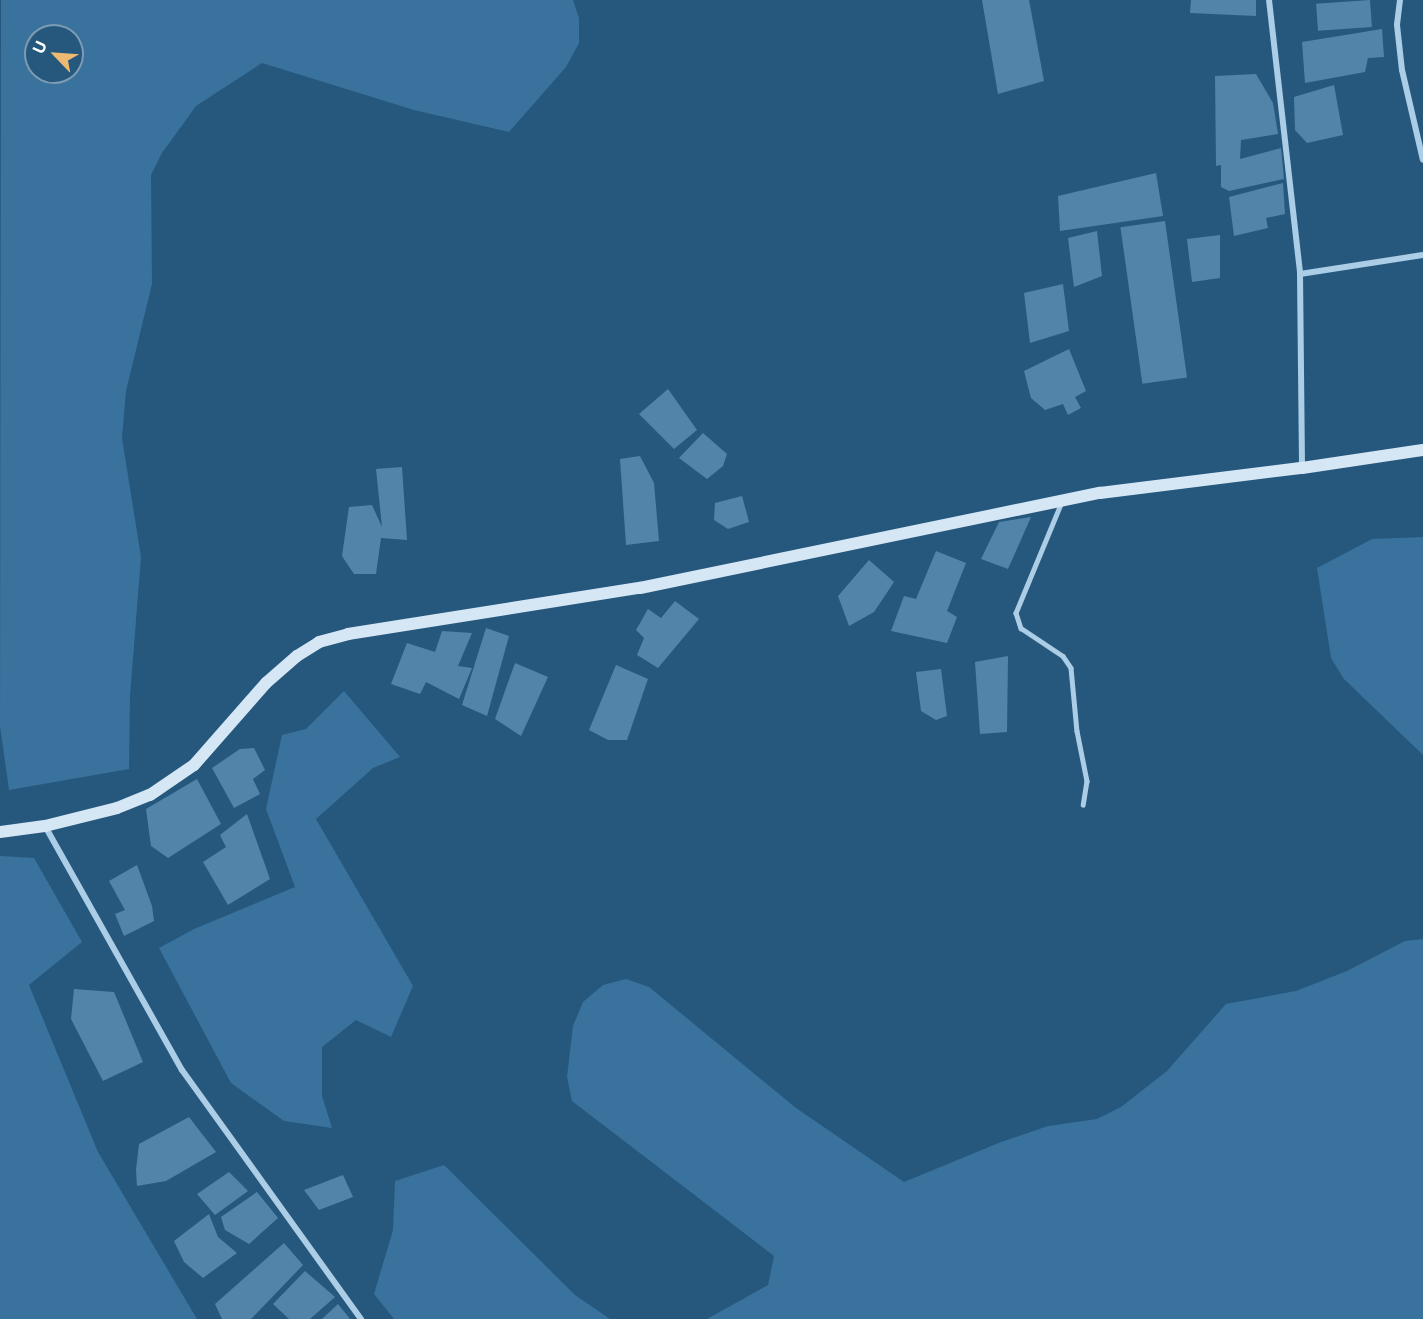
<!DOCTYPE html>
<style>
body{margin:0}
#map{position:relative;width:1423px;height:1319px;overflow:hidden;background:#26587e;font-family:Inter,sans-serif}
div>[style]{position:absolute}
.green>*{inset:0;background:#39729c}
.building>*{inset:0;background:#5284a9;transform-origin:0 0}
.lane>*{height:4.5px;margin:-2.25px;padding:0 2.25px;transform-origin:2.25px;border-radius:2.25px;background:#abcde5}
.street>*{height:6px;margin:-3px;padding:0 3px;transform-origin:3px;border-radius:3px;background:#abcde5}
.secondary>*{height:12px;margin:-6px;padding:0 6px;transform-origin:6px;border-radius:6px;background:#d5e7f5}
span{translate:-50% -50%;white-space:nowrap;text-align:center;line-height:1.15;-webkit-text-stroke:5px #26587e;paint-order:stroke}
.north{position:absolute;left:24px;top:24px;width:60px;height:60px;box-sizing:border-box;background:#26587e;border:2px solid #7d9bb2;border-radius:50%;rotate:295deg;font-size:16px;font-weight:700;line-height:24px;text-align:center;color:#fff}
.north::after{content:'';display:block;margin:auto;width:21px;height:27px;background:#eeb970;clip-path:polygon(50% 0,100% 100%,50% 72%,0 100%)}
</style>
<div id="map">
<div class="green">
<div style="clip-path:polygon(evenodd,1px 0,573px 0,579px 18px,579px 43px,566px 67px,509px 132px,414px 110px,262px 63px,196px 106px,162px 153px,151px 175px,152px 284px,126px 391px,122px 438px,141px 557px,130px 696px,129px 769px,9px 790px,0 726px,1px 0,36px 36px,72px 36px,72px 72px,36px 72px,36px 36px)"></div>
<div style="clip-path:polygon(1423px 537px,1423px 755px,1344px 679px,1331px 658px,1317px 568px,1372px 539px)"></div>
<div style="clip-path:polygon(344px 691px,400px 757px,373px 768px,316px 819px,413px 986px,391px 1037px,356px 1020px,322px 1047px,322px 1096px,332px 1128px,284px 1121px,231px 1083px,159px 948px,194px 929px,295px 887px,266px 809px,282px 735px,306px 729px)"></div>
<div style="clip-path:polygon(0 856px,34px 858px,82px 942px,29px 985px,98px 1152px,197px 1319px,0 1319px)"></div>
<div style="clip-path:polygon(1423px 939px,1423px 1319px,707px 1319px,768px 1285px,774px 1256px,572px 1101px,567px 1077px,573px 1026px,583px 1002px,603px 985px,626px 979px,649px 987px,796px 1108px,904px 1182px,1001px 1142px,1048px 1126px,1097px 1119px,1121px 1107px,1167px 1071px,1226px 1004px,1296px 991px,1347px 971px,1405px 941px)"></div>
<div style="clip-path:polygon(444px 1165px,575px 1295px,610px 1319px,394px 1319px,374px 1294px,393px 1230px,395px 1181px)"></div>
</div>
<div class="building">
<div style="clip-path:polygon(982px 0,1029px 0,1044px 81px,998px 94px)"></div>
<div style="clip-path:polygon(1191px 0,1256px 0,1256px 16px,1190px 13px)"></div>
<div style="left:1370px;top:0;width:27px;height:54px;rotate:86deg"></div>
<div style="clip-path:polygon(1382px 29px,1384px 57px,1368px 58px,1365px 72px,1305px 83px,1302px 42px)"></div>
<div style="clip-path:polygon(1256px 74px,1273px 103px,1278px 134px,1241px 140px,1240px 159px,1281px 148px,1284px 179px,1229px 191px,1221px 187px,1221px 165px,1216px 166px,1215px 76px)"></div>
<div style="clip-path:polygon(1334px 85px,1343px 135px,1307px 143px,1295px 130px,1294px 97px)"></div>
<div style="clip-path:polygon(1156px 173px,1163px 216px,1060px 231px,1058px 196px)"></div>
<div style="clip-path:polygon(1283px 183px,1285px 214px,1266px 218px,1268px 228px,1234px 236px,1229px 197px)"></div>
<div style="left:1165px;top:221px;width:158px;height:45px;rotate:82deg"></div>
<div style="clip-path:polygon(1097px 231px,1102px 276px,1074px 287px,1068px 238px)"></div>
<div style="clip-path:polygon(1220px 235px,1220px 278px,1192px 282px,1187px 239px)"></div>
<div style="clip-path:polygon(1063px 284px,1069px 331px,1030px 343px,1024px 293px)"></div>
<div style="clip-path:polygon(1069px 349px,1086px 391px,1075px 397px,1081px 408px,1068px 415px,1063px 404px,1045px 410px,1031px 398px,1024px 371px)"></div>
<div style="clip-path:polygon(668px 389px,697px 430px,674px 449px,639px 414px)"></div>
<div style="clip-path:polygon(703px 433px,727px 454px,723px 466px,707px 479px,679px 458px)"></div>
<div style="clip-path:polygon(640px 456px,654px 483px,659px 541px,626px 545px,620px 459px)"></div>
<div style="clip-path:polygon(402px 467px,407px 540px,381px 538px,376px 574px,354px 574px,342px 556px,349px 507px,372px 505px,382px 527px,376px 469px)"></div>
<div style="clip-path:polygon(742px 496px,749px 522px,728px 529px,714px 520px,715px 503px)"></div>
<div style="clip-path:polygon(1031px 517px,1008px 569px,981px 559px,999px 522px)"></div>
<div style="clip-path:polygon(936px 551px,966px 563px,947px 611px,957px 617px,947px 643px,891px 631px,904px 596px,916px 599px)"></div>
<div style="clip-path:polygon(869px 560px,894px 582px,874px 612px,849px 626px,838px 596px)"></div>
<div style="clip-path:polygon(675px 601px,699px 619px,658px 668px,637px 655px,644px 638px,636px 630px,648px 609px,661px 618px)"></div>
<div style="clip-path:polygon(486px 628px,509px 636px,487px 716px,462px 705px)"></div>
<div style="clip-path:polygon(442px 631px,472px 633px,458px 666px,472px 668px,459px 699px,426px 682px,420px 694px,391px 684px,407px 643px,435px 652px)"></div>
<div style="clip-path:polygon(1008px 656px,1007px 732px,980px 734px,975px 662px)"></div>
<div style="clip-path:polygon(515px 663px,548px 677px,521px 736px,495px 719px)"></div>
<div style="clip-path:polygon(616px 665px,648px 679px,627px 740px,608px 740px,589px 730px)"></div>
<div style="clip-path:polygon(941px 669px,947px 716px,936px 720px,921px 711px,916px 672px)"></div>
<div style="clip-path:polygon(254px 748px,265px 770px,253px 779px,260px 794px,234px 808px,212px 768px,240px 749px)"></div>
<div style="clip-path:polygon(197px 779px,221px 824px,168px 858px,151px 846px,146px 809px)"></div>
<div style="clip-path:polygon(247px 814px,270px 879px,228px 905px,203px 862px,226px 847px,220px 835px)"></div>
<div style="clip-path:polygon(137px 865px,152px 906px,154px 921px,124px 936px,115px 914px,125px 910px,109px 881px)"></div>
<div style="clip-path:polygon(74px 989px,114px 992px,143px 1062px,103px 1081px,71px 1019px)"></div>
<div style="clip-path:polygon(189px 1117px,216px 1152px,166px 1181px,137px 1186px,136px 1170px,139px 1144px)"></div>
<div style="clip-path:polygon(229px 1172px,248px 1191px,215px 1215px,197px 1194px)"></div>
<div style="clip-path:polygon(343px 1175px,353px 1197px,319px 1210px,304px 1190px)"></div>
<div style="clip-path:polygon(257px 1192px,278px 1218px,249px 1244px,225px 1230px,221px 1217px)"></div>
<div style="clip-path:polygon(209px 1214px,218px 1237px,237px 1253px,203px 1278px,184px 1262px,174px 1241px)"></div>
<div style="clip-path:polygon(284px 1243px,303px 1265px,251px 1319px,222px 1319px,215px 1304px)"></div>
<div style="clip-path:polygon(305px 1271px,335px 1297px,310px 1319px,289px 1319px,273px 1304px)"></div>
<div style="clip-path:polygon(338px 1304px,350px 1319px,322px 1319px)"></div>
</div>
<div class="lane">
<div style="left:1062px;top:502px;width:120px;rotate:112.5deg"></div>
<div style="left:1016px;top:613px;width:16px;rotate:72deg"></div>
<div style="left:1021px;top:628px;width:50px;rotate:33.7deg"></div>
<div style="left:1063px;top:656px;width:14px;rotate:56deg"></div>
<div style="left:1071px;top:668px;width:63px;rotate:84.6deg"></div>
<div style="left:1077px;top:731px;width:51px;rotate:78.7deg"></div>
<div style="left:1087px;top:781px;width:24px;rotate:99deg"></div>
</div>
<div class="street">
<div style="left:1269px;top:0;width:276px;rotate:83.5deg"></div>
<div style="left:1300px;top:274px;width:194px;rotate:89.4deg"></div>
<div style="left:1400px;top:0;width:25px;rotate:97deg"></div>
<div style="left:1397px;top:25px;width:45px;rotate:83.7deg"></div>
<div style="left:1402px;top:70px;width:92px;rotate:76.9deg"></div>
<div style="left:1300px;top:274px;width:124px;rotate:-8.8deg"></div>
<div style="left:45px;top:826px;width:280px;rotate:60.7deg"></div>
<div style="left:182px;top:1070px;width:307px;rotate:54.3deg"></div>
</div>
<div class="secondary">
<div style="left:0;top:832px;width:45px;rotate:-7.6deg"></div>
<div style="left:45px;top:826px;width:74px;rotate:-14deg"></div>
<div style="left:117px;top:808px;width:35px;rotate:-22deg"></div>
<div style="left:150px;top:795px;width:53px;rotate:-34.3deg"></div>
<div style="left:194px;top:765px;width:109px;rotate:-48.7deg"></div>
<div style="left:266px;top:683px;width:41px;rotate:-41.1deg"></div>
<div style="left:297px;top:656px;width:26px;rotate:-32deg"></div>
<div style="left:319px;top:642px;width:30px;rotate:-15deg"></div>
<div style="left:348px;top:634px;width:296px;rotate:-9deg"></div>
<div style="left:640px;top:588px;width:470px;rotate:-11.7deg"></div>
<div style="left:1100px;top:493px;width:204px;rotate:-7.1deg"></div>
<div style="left:1302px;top:468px;width:122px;rotate:-8.5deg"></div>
</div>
<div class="north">U</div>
</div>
